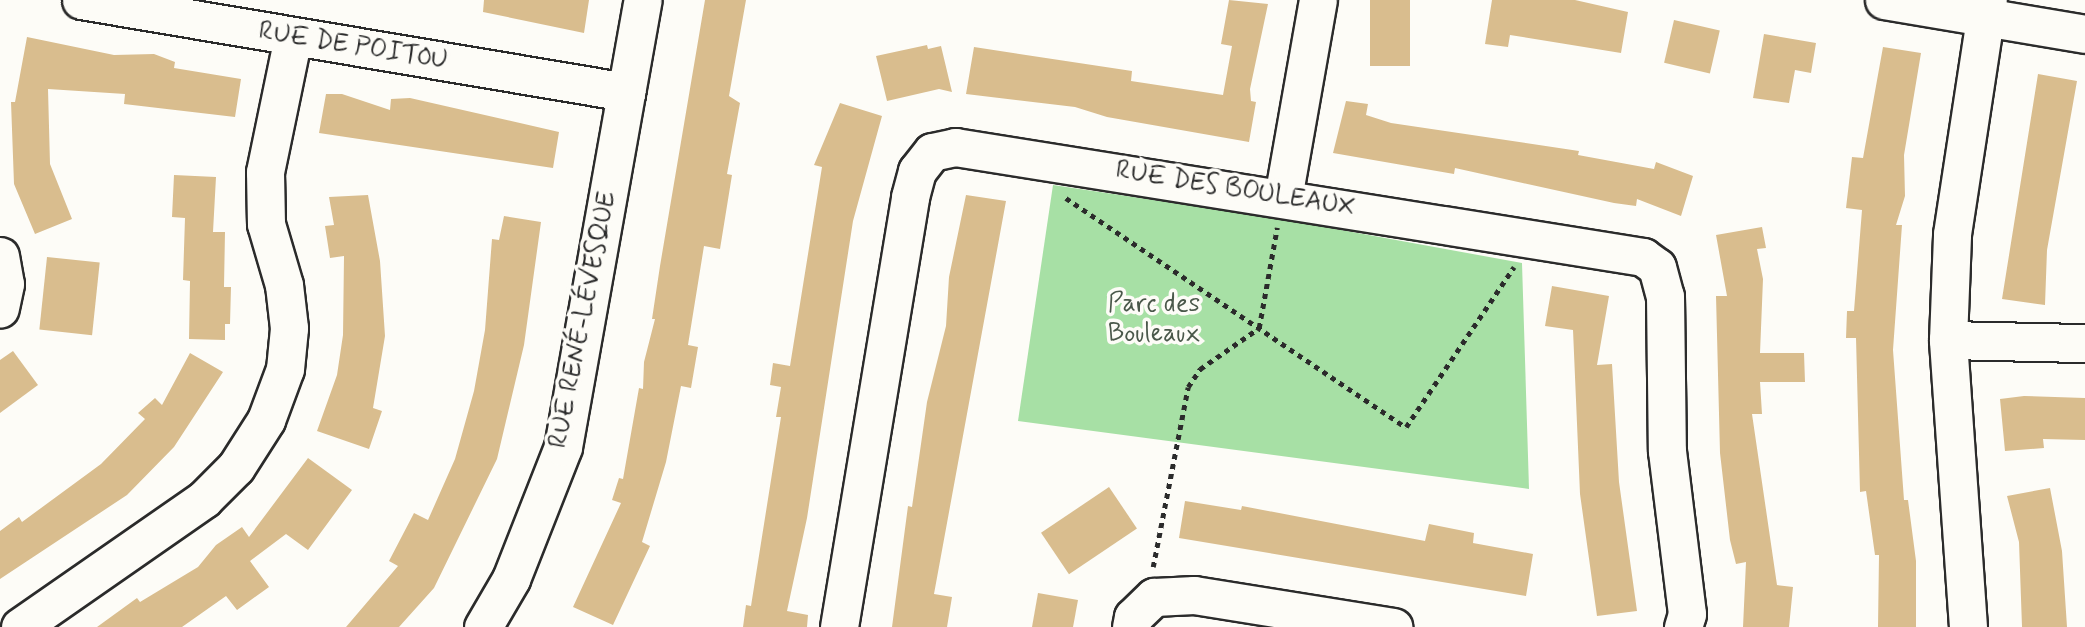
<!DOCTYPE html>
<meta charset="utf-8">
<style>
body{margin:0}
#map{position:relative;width:2085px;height:627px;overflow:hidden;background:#fdfcf7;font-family:Mynerve,sans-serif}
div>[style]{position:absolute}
.green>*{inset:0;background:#a7e0a5}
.building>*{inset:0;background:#d9bd8e;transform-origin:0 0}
.path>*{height:4.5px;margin-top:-2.25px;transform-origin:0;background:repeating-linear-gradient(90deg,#2b2b2b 0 5px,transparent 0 10px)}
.roads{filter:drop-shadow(2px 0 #2b2b2b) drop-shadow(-2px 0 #2b2b2b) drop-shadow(0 2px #2b2b2b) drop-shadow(0 -2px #2b2b2b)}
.minor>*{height:37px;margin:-18.5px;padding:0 18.5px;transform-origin:18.5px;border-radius:18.5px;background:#fdfcf7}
span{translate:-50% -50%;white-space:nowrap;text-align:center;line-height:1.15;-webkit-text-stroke:7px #fdfcf7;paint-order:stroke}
.street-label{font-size:26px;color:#2b2b2b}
.park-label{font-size:26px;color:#4a584a}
</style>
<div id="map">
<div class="green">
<div style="clip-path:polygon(1053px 185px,1281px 219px,1522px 263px,1529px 489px,1018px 421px)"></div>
</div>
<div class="building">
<div style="clip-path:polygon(484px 0,589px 0,584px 33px,483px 12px)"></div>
<div style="clip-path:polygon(705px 0,746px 0,729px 96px,740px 103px,727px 174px,732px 175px,720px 249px,704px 246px,688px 345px,698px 347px,691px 388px,681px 386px,666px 462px,642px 542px,650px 546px,613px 625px,573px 607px,621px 503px,612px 500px,619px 478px,623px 479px,639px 388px,643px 389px,644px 362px,655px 319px,652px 319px,660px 266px)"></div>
<div style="clip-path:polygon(1229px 0,1268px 4px,1250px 89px,1251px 101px,1256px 102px,1249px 142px,1107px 117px,1075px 107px,966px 94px,974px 47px,1132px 71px,1131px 81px,1223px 95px,1232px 46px,1221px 44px)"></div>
<div style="left:1370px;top:0;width:40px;height:66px"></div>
<div style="clip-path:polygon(1492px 0,1575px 0,1628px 12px,1621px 53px,1510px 35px,1508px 47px,1485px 44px)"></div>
<div style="left:1674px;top:20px;width:47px;height:44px;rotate:13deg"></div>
<div style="clip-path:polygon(1764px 34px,1816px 43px,1811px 73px,1795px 70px,1789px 103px,1753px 98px)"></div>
<div style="clip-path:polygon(27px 37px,114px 55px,154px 54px,175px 62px,174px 68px,241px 79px,235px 117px,124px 104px,125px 94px,48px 89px,50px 164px,72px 219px,35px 234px,14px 184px,11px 102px,15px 102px)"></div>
<div style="clip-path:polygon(927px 45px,928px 49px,941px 46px,952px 92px,939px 89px,887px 101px,876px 56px)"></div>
<div style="clip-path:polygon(1883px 47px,1921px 53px,1904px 155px,1905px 196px,1896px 225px,1902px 225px,1893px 350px,1904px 500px,1908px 500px,1916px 561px,1916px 627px,1878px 627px,1879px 555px,1875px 555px,1866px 491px,1860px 492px,1856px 338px,1846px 338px,1847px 311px,1854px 311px,1862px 210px,1846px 208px,1852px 157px,1863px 158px)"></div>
<div style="clip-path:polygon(2038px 74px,2077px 81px,2047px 250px,2045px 305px,2002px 299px)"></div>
<div style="clip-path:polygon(326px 94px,342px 94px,390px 110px,391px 99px,410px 98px,559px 132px,553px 168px,319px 133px)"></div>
<div style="clip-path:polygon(1346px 101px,1368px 104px,1366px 115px,1391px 123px,1579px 151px,1578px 155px,1654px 169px,1656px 162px,1693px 176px,1681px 216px,1637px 199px,1636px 206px,1614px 203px,1455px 168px,1454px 174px,1333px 153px)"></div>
<div style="clip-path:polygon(840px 103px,882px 116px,853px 221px,807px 518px,787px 611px,808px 615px,807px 627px,743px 627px,746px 605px,751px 606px,781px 417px,776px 417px,781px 387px,770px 385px,773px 363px,790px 366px,822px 167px,814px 165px)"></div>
<div style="clip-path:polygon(174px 175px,216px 177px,213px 232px,225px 232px,224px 287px,231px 287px,230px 324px,225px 324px,225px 340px,189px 339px,190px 281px,183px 280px,185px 218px,172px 217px)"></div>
<div style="clip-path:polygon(368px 195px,380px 261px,385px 336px,373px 408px,382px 411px,369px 449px,317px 431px,337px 375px,343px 335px,344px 256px,330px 258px,325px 226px,334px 225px,329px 197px)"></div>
<div style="clip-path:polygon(966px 195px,1006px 201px,934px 594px,952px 597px,947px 627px,892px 627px,908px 506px,912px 507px,927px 402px,946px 326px,949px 277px)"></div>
<div style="clip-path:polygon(504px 216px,541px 222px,524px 345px,497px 459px,434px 588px,399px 627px,346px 627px,398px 566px,389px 561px,414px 513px,428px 520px,455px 459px,474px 391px,485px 330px,492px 239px,499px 240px)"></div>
<div style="clip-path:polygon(1762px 227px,1766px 248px,1757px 249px,1763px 279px,1760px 353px,1804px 353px,1805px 382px,1760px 382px,1762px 414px,1752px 414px,1777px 585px,1793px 587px,1789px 627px,1743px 627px,1746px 562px,1736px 564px,1730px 540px,1720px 453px,1716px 296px,1727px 296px,1716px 235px)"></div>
<div style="left:47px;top:257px;width:53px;height:73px;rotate:6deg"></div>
<div style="clip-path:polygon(1552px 286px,1609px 296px,1597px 365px,1612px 364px,1619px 482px,1637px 611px,1597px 616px,1580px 494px,1573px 330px,1545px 326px)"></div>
<div style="clip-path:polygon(13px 351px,38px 385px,0 413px,0 360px)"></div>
<div style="clip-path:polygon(190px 353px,223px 372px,174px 447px,127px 495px,0 579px,0 531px,19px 517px,22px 522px,101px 464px,145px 419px,138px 413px,155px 398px,162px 405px)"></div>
<div style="clip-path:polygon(2024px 396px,2085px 398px,2085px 440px,2043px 439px,2044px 448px,2005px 451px,2000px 399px)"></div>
<div style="clip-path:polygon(308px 458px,352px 490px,308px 550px,286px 534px,250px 561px,269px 587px,237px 610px,226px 596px,182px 627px,97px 627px,137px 598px,140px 602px,198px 567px,216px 545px,242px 527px,249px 537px)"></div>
<div style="left:1109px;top:487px;width:50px;height:82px;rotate:56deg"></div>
<div style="clip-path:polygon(2050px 488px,2062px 551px,2067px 627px,2022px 627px,2019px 542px,2007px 496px)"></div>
<div style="clip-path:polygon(1185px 501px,1241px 510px,1242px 506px,1425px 541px,1429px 524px,1474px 533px,1473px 543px,1533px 554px,1526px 596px,1179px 538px)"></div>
<div style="clip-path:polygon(1038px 593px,1078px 600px,1073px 627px,1032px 627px)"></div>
</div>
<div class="path">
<div style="left:1066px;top:198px;width:410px;rotate:34deg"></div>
<div style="left:1406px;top:427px;width:193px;rotate:-56deg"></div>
<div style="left:1153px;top:567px;width:183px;rotate:-79deg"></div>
<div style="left:1188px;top:387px;width:22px;rotate:-56deg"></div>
<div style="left:1200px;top:369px;width:72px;rotate:-34.8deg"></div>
<div style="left:1259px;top:328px;width:102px;rotate:-79.8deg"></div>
</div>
<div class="roads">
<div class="minor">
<div style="left:81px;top:0;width:553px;rotate:9.58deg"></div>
<div style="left:1884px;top:0;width:204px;rotate:9.6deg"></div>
<div style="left:1283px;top:198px;width:201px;rotate:-80deg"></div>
<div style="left:0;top:256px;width:28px;rotate:80deg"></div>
<div style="left:5px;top:284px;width:25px;rotate:102deg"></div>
<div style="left:1948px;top:340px;width:137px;rotate:1.3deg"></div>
<div style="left:20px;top:627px;width:224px;rotate:-34.8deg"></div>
<div style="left:204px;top:499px;width:45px;rotate:-45deg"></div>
<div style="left:236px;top:467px;width:56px;rotate:-57.4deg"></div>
<div style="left:266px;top:420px;width:54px;rotate:-69.6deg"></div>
<div style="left:285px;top:369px;width:41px;rotate:-84.4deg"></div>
<div style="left:289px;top:328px;width:43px;rotate:-96.6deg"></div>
<div style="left:284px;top:285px;width:64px;rotate:-106.4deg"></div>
<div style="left:266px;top:224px;width:52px;rotate:-91.1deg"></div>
<div style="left:265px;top:172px;width:138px;rotate:-78.3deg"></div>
<div style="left:483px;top:627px;width:56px;rotate:-59.7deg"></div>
<div style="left:511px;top:579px;width:142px;rotate:-68.5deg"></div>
<div style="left:563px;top:447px;width:454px;rotate:-79.9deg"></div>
<div style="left:839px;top:627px;width:436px;rotate:-80.6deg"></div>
<div style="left:910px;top:197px;width:27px;rotate:-75deg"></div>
<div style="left:917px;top:171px;width:24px;rotate:-52deg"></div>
<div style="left:932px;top:152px;width:24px;rotate:-12deg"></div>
<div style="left:955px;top:147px;width:697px;rotate:9.08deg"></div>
<div style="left:1643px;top:257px;width:17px;rotate:36deg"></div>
<div style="left:1657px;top:267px;width:30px;rotate:75deg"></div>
<div style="left:1665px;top:296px;width:155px;rotate:89.3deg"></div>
<div style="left:1667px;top:451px;width:164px;rotate:83deg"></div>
<div style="left:1687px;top:614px;width:14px;rotate:107deg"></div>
<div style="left:1131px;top:627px;width:10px;rotate:-79deg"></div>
<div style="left:1133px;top:617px;width:29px;rotate:-44deg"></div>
<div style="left:1154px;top:597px;width:40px;rotate:-2.9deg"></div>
<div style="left:1194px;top:595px;width:202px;rotate:9.1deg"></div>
<div style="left:1968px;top:627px;width:288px;rotate:-94deg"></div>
<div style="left:1948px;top:340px;width:106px;rotate:-87.8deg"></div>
<div style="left:1952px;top:234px;width:237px;rotate:-81.3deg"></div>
</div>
</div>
<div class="street-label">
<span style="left:353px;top:47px;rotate:9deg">RUE DE POITOU</span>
<span style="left:1235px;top:190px;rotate:9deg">RUE DES BOULEAUX</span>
<span style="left:584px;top:320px;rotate:-79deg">RUE RENÉ-LÉVESQUE</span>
</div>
<div class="park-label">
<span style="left:1154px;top:320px">Parc des<br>Bouleaux</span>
</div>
</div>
